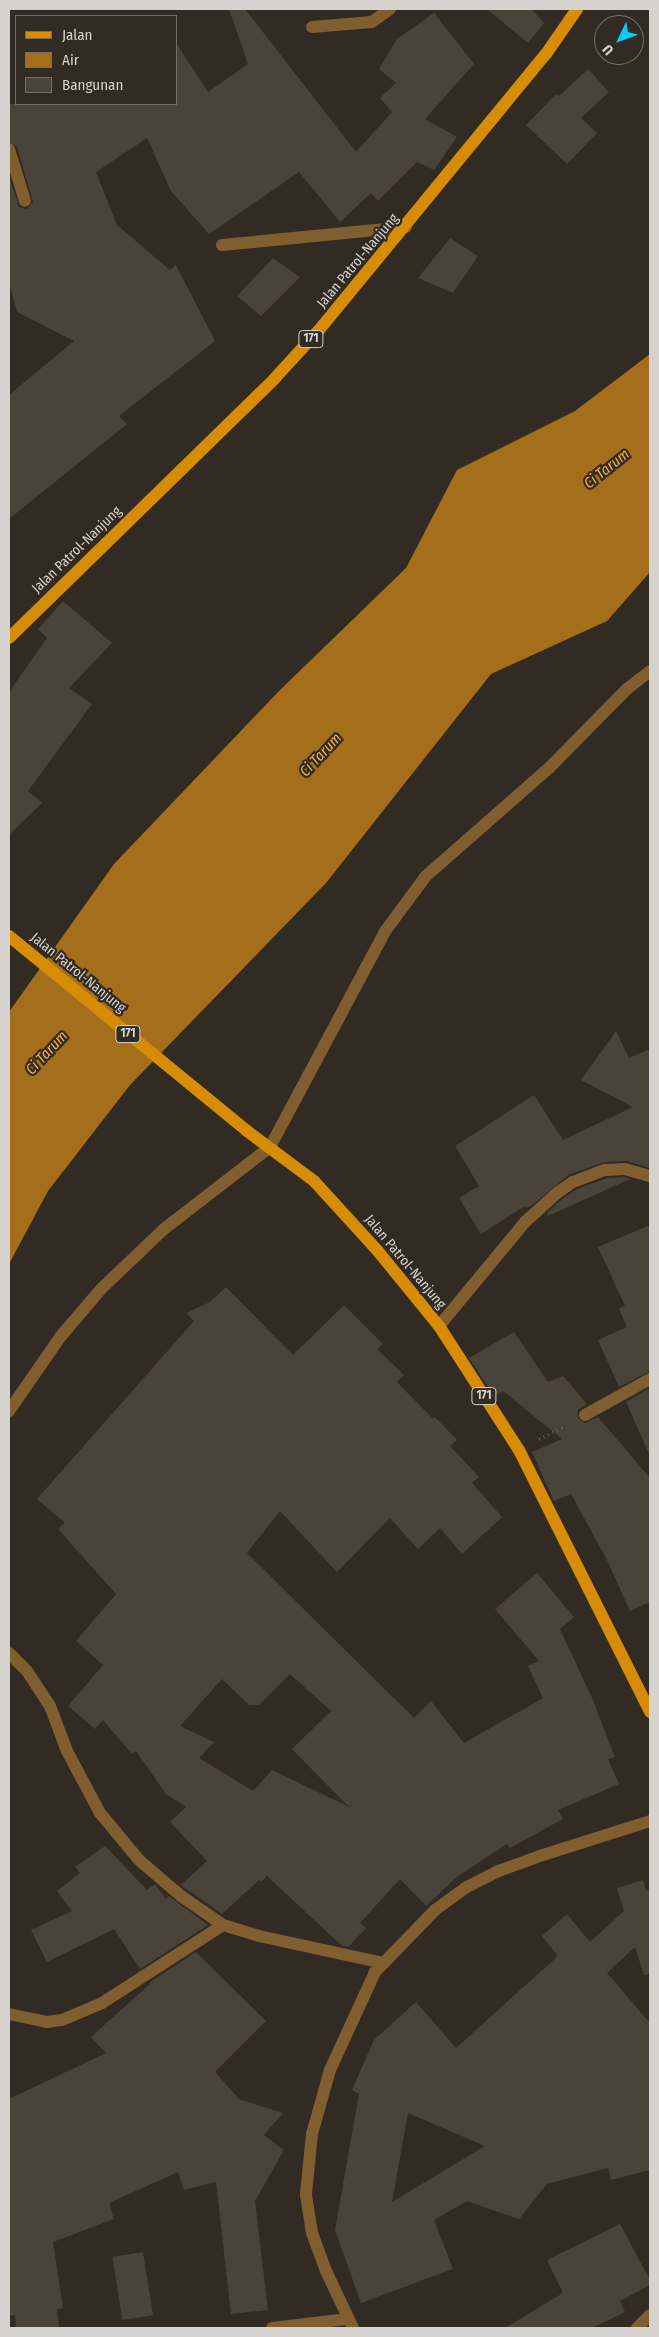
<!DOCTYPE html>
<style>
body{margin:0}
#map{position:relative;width:659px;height:2337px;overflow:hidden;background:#322b23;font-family:"Fira Sans Condensed",sans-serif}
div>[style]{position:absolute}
.water>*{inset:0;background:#a46e1b}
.building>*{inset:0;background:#4a433a;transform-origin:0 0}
.path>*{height:3px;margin-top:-1.5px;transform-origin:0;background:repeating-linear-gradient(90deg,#6b655f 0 1px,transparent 0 5px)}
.minor>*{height:12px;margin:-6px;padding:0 6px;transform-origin:6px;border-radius:6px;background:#815e2f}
.major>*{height:12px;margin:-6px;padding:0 6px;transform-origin:6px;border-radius:6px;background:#d68d05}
span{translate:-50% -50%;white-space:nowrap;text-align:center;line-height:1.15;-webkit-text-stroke:4.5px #322b23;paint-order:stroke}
.shield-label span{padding:1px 4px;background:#322b23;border:1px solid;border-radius:4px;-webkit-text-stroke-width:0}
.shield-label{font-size:12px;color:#d6d2cd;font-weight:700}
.street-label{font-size:14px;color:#d6d2cd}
.water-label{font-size:15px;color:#f9b047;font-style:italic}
.frame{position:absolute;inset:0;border:10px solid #d6d2cd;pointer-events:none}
.legend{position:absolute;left:15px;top:15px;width:162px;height:90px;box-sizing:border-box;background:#322b23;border:1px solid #746e67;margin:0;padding:6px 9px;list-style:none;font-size:15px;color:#d6d2cd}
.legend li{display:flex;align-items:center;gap:10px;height:25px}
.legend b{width:25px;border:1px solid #746e67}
.north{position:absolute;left:594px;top:15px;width:50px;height:50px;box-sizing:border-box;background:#322b23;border:1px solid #746e67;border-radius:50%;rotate:228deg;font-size:14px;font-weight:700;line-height:20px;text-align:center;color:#d6d2cd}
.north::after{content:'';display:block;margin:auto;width:18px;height:22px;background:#08cbfa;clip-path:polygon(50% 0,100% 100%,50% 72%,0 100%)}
</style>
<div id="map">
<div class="water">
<div style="clip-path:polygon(650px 354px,650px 572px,607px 621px,491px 674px,326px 883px,130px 1085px,48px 1191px,9px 1264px,9px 1012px,114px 864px,279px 691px,406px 568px,457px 470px,575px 411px)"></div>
</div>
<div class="building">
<div style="clip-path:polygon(229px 9px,245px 9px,356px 152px,392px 112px,380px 98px,396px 83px,379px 69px,397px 39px,434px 13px,474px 64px,425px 119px,457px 137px,434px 170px,417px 162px,378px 201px,371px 193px,340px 222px,299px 172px,209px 234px,171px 191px,147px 138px,96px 172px,117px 225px,170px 270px,176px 265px,215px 341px,119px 416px,127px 424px,9px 519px,9px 395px,74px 341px,17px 312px,9px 283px,9px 176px,19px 207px,27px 209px,33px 202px,17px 147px,9px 141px,9px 104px,176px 104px,176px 43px,208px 92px,248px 64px)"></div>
<div style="clip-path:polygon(487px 9px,531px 9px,544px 23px,528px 43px)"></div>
<div style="clip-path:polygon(588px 69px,609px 92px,581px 118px,597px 133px,567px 164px,526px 125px,556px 94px,559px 96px)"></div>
<div style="clip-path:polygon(450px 238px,478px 256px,453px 293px,418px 278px)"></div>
<div style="clip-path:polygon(273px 258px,300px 277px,261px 316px,237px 296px)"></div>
<div style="clip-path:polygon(63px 601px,112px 643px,69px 688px,92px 704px,28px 791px,42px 803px,9px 835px,9px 692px,47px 638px,38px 629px)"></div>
<div style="clip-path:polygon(616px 1031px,629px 1058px,650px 1049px,650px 1168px,627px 1161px,605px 1162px,570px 1174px,532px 1205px,526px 1208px,525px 1206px,481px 1234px,459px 1198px,479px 1186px,455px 1146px,534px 1095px,563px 1140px,633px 1107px,581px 1080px)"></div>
<div style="clip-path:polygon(624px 1177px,630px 1179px,548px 1216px,547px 1213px,562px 1199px,577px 1189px,607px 1178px)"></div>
<div style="clip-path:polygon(650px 1225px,650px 1371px,619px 1387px,598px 1340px,627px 1327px,619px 1309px,625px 1306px,598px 1247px)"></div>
<div style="clip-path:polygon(evenodd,226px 1287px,293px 1355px,344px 1305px,383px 1344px,377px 1349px,404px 1375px,397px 1382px,433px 1419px,435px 1417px,457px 1440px,450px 1446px,479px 1477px,472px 1483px,502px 1517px,462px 1554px,440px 1528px,418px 1549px,390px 1518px,337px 1572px,280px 1511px,247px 1553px,414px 1718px,431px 1701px,464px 1743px,543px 1698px,528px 1666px,539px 1661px,495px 1609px,537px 1573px,574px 1617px,560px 1629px,592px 1698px,615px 1757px,608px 1759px,619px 1784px,558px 1810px,563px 1819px,510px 1848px,507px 1844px,458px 1876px,426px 1906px,400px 1879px,360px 1923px,366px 1928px,348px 1947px,341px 1945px,267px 1876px,261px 1882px,259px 1880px,222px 1914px,181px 1885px,207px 1861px,170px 1822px,186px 1807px,166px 1794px,136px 1751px,132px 1754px,103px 1720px,95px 1729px,68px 1706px,103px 1665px,76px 1641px,116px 1594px,58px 1529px,65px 1523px,37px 1499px,194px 1321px,186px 1313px,210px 1302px,226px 1287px,290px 1674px,331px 1711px,292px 1749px,349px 1807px,272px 1770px,253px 1791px,199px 1758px,214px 1742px,180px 1726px,222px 1679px,249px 1705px,259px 1705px,290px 1674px)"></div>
<div style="clip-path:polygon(514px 1332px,548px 1382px,563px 1376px,587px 1404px,578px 1410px,578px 1419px,585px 1423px,598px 1417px,650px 1478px,650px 1602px,630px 1611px,606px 1558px,571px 1494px,554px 1501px,532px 1452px,562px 1439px,503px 1391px,494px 1396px,469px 1358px)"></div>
<div style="clip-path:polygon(650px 1388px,650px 1456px,626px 1402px)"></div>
<div style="clip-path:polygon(105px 1846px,147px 1890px,155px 1884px,166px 1899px,169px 1896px,208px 1925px,140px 1969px,114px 1929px,47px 1962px,31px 1930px,72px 1911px,57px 1891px,80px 1873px,75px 1867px)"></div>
<div style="clip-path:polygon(evenodd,643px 1880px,646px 1891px,650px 1888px,650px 1974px,644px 1975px,635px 1947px,607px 1973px,650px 2023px,650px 2170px,611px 2180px,608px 2168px,547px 2184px,519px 2219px,467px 2201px,434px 2220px,453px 2269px,361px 2303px,335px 2230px,359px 2094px,352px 2090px,374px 2040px,416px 2002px,456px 2048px,558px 1956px,542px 1936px,567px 1914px,590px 1942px,624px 1911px,617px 1888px,643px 1880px,408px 2113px,485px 2146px,392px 2202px,408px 2113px)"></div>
<div style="clip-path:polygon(196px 1952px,266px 2021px,215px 2072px,239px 2099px,283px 2113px,264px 2135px,284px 2150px,255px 2201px,268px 2310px,231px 2314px,216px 2182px,184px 2190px,178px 2172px,109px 2203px,114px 2219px,53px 2242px,63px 2308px,57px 2309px,59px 2328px,16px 2328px,15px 2315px,9px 2316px,9px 2099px,106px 2053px,91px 2037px,150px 1984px,149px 1983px)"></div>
<div style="clip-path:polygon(620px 2224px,650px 2280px,650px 2285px,620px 2301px,625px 2312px,592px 2328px,505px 2328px,563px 2293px,547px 2260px)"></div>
<div style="left:143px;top:2252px;width:64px;height:31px;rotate:81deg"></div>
</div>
<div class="path">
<div style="left:539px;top:1439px;width:29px;rotate:-27deg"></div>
</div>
<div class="minor">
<div style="left:312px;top:27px;width:60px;rotate:-4.8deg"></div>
<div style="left:372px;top:22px;width:22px;rotate:-36deg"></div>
<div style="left:9px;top:149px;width:54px;rotate:72.9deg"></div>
<div style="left:222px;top:245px;width:185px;rotate:-5.6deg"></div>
<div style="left:439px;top:1326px;width:135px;rotate:-50.4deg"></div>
<div style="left:525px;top:1222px;width:43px;rotate:-42.2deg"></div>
<div style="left:557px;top:1193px;width:19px;rotate:-35deg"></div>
<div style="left:573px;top:1182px;width:34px;rotate:-21deg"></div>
<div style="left:605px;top:1170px;width:20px;rotate:-3deg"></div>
<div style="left:625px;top:1169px;width:26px;rotate:16deg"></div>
<div style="left:9px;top:1411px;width:91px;rotate:-55.3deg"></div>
<div style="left:61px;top:1336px;width:62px;rotate:-49.6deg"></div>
<div style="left:101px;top:1289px;width:87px;rotate:-43.6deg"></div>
<div style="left:164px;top:1229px;width:134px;rotate:-37.7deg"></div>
<div style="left:270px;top:1147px;width:246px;rotate:-61.9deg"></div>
<div style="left:386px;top:930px;width:67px;rotate:-53.5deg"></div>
<div style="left:426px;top:876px;width:164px;rotate:-41.3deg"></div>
<div style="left:549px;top:768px;width:111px;rotate:-45.4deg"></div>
<div style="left:627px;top:689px;width:29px;rotate:-38deg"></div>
<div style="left:585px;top:1415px;width:74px;rotate:-29deg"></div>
<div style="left:9px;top:1653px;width:25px;rotate:45deg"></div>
<div style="left:27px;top:1671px;width:42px;rotate:56.7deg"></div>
<div style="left:50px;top:1706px;width:48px;rotate:69.3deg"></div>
<div style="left:67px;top:1751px;width:70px;rotate:62deg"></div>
<div style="left:100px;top:1813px;width:61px;rotate:50.3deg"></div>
<div style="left:139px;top:1860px;width:55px;rotate:40.6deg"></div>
<div style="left:181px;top:1896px;width:51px;rotate:34.6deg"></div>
<div style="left:223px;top:1925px;width:38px;rotate:17deg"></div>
<div style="left:259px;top:1936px;width:128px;rotate:12.2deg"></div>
<div style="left:9px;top:2014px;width:39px;rotate:12deg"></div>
<div style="left:47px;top:2022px;width:15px;rotate:-8deg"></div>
<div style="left:62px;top:2020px;width:43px;rotate:-23deg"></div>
<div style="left:102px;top:2003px;width:144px;rotate:-32.8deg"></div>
<div style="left:272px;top:2328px;width:77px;rotate:-6.8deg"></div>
<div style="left:353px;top:2328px;width:63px;rotate:-115.3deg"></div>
<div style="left:326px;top:2271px;width:40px;rotate:-110.2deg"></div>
<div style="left:312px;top:2233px;width:39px;rotate:-99deg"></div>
<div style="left:306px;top:2194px;width:60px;rotate:-84.3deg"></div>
<div style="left:312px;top:2134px;width:66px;rotate:-74.3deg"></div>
<div style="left:330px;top:2070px;width:108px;rotate:-65.3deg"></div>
<div style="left:375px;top:1972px;width:86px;rotate:-45.9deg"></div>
<div style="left:435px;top:1910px;width:37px;rotate:-36deg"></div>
<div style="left:465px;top:1888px;width:35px;rotate:-27deg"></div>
<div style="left:496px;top:1872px;width:50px;rotate:-19.9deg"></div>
<div style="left:543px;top:1855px;width:112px;rotate:-17.6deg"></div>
<div style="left:637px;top:2328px;width:18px;rotate:-45deg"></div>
</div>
<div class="major">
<div style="left:9px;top:638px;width:372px;rotate:-44.3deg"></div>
<div style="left:275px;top:378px;width:65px;rotate:-47.5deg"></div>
<div style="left:319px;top:330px;width:357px;rotate:-50.6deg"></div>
<div style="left:546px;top:54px;width:55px;rotate:-55.4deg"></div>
<div style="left:9px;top:936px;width:308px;rotate:39.3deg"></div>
<div style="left:247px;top:1131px;width:84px;rotate:36.7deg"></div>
<div style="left:314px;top:1181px;width:93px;rotate:47.6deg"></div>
<div style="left:377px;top:1250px;width:98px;rotate:50.8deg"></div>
<div style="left:439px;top:1326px;width:148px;rotate:57.2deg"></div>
<div style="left:519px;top:1450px;width:293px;rotate:63.4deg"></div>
</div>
<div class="shield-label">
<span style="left:311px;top:339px">171</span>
<span style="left:128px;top:1034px">171</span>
<span style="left:484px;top:1396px">171</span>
</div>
<div class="street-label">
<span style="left:358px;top:261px;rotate:-50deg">Jalan Patrol-Nanjung</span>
<span style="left:77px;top:550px;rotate:-44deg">Jalan Patrol-Nanjung</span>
<span style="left:78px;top:973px;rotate:39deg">Jalan Patrol-Nanjung</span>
<span style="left:405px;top:1262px;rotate:50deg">Jalan Patrol-Nanjung</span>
</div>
<div class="water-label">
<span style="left:607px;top:469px;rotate:-39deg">Ci Tarum</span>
<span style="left:321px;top:755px;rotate:-47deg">Ci Tarum</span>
<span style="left:47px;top:1053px;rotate:-47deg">Ci Tarum</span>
</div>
<div class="frame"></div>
<ul class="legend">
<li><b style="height:6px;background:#d68d05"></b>Jalan</li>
<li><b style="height:14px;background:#a46e1b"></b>Air</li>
<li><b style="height:14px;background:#4a433a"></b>Bangunan</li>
</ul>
<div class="north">U</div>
</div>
